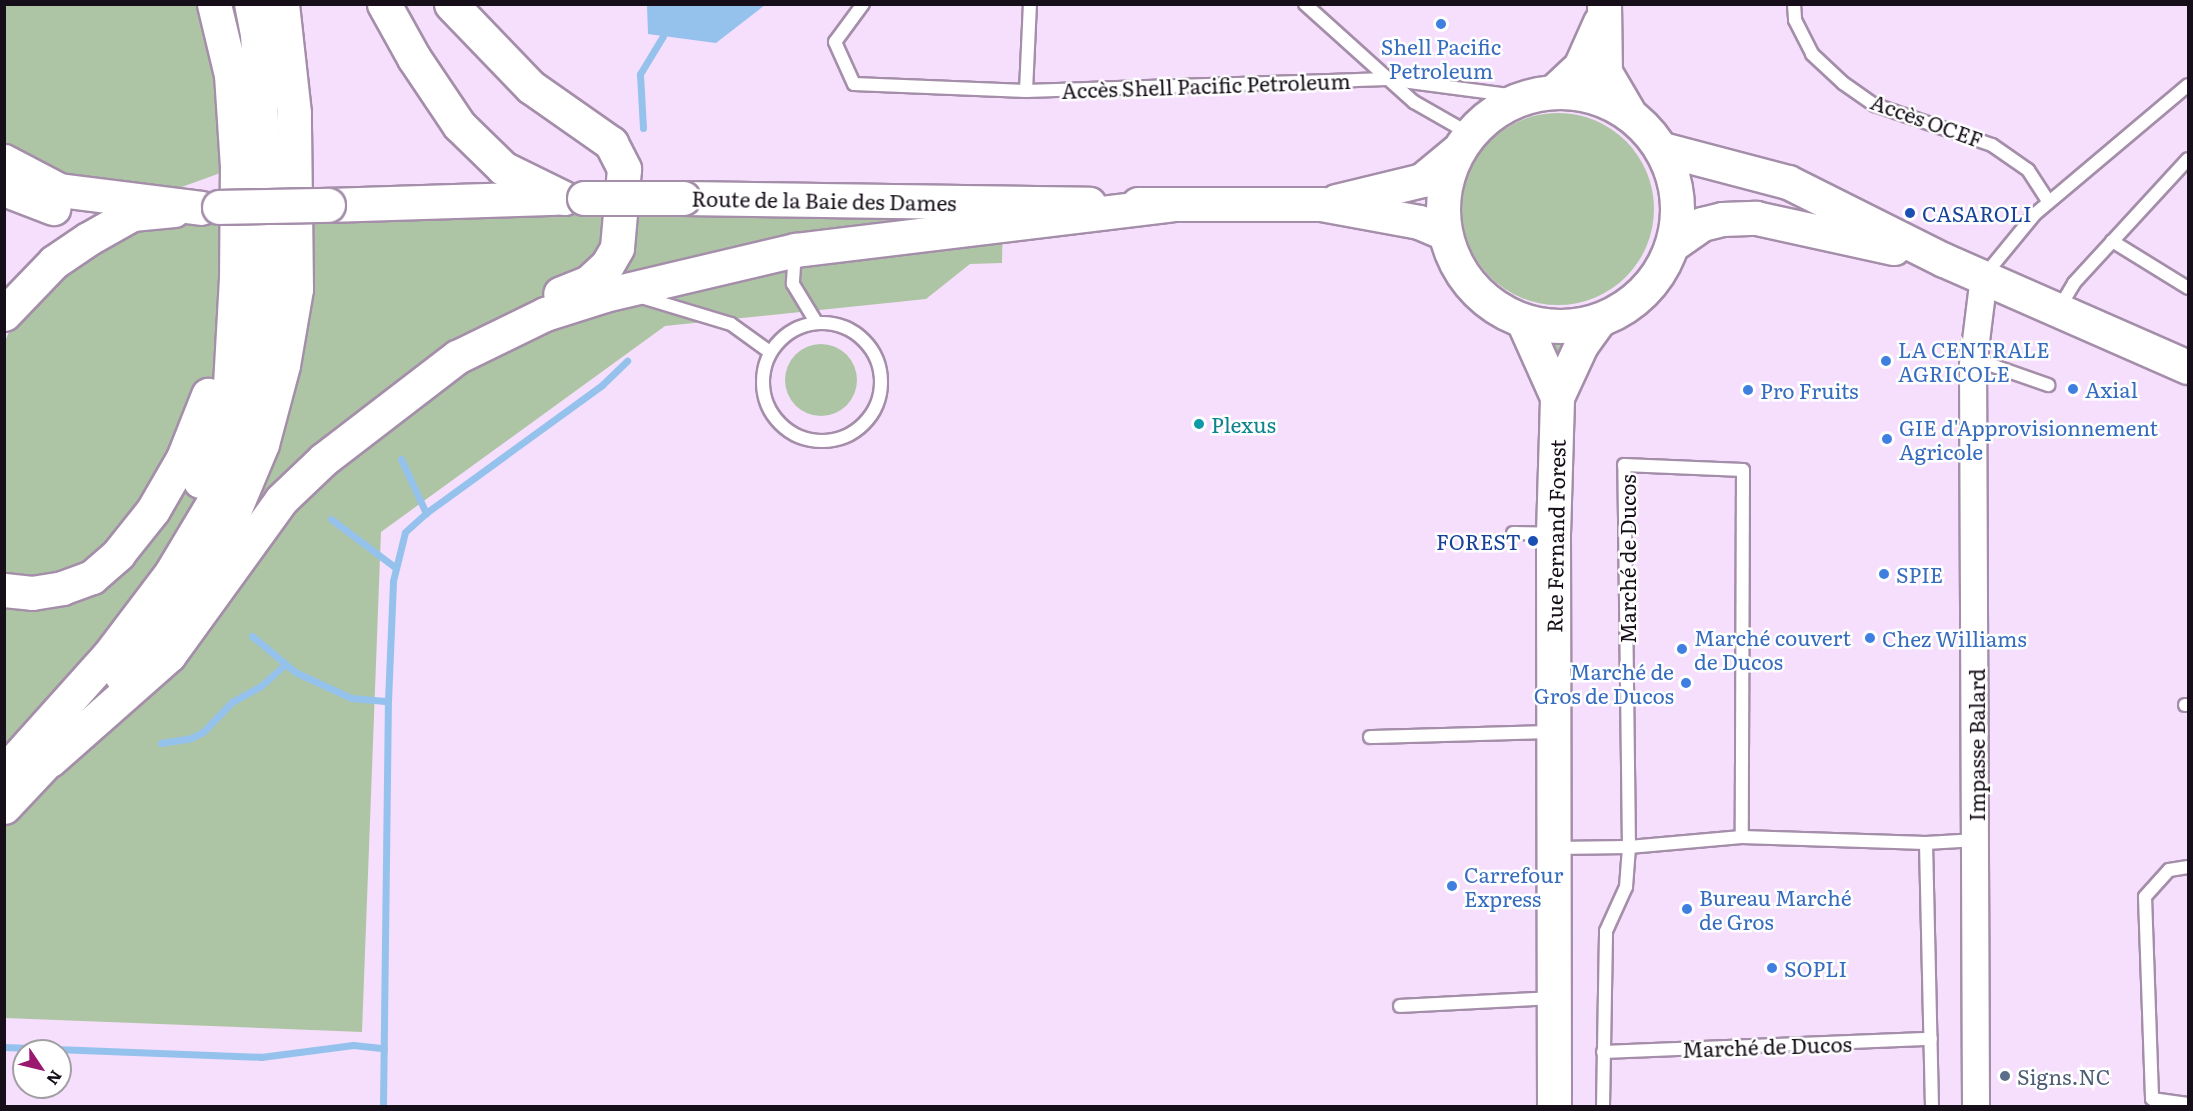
<!DOCTYPE html>
<meta charset="utf-8">
<style>
body{margin:0}
#map{position:relative;width:2193px;height:1111px;overflow:hidden;background:#f6dffd;font-family:Literata,serif}
div>[style]{position:absolute}
.green>*{inset:0;background:#aec5a5}
.round{border-radius:50%}
.water>*{inset:0;background:#95c2ec}
.stream>*{height:7px;margin:-3.5px;padding:0 3.5px;transform-origin:3.5px;border-radius:3.5px;background:#95c2ec}
.roads{filter:drop-shadow(2px 0 #a48ea9) drop-shadow(-2px 0 #a48ea9) drop-shadow(0 2px #a48ea9) drop-shadow(0 -2px #a48ea9)}
.lane>*{height:12px;margin:-6px;padding:0 6px;transform-origin:6px;border-radius:6px;background:#fff}
.lane>.ring{margin:-6px;padding:0;box-sizing:content-box;background:none;border:12px solid #fff;border-radius:50%}
.street>*{height:26px;margin:-13px;padding:0 13px;transform-origin:13px;border-radius:13px;background:#fff}
.secondary>*{height:33px;margin:-16.5px;padding:0 16.5px;transform-origin:16.5px;border-radius:16.5px;background:#fff}
.primary>*{height:33px;margin:-16.5px;padding:0 16.5px;transform-origin:16.5px;border-radius:16.5px;background:#fff}
.primary>.ring{margin:-16.5px;padding:0;box-sizing:content-box;background:none;border:33px solid #fff;border-radius:50%}
.highway>*{height:33px;margin:-16.5px;padding:0 16.5px;transform-origin:16.5px;border-radius:16.5px;background:#fff}
.bridges{filter:drop-shadow(2px 0 #a48ea9) drop-shadow(-2px 0 #a48ea9) drop-shadow(0 2px #a48ea9) drop-shadow(0 -2px #a48ea9)}
.primary-bridge>*{height:33px;margin:-16.5px;padding:0 16.5px;transform-origin:16.5px;border-radius:16.5px;background:#fff}
.dots>*{width:16px;height:16px;translate:-50% -50%;box-sizing:border-box;border:3px solid #fff;border-radius:50%}
span{translate:-50% -50%;white-space:nowrap;text-align:center;line-height:1.15;-webkit-text-stroke:5px #fff;paint-order:stroke}
.shop-label{font-size:21px;color:#366cbe}
.left{translate:0 -50%;text-align:left}
.right{translate:-100% -50%;text-align:right}
.street-label{font-size:21px;color:#160e18}
.transit-label{font-size:21px;color:#164399}
.culture-label{font-size:21px;color:#0d838f}
.service-label{font-size:21px;color:#4e5e75}
.frame{position:absolute;inset:0;border:6px solid #160e18;pointer-events:none}
.north{position:absolute;left:12px;top:1039px;width:60px;height:60px;box-sizing:border-box;background:#fff;border:2px solid #a29fa3;border-radius:50%;rotate:125deg;font-size:16px;font-weight:700;line-height:24px;text-align:center;color:#160e18}
.north::after{content:'';display:block;margin:auto;width:21px;height:27px;background:#9a186d;clip-path:polygon(50% 0,100% 100%,50% 72%,0 100%)}
</style>
<div id="map">
<div class="green">
<div style="clip-path:polygon(4px 5px,214px 5px,237px 167px,143px 201px,5px 161px)"></div>
<div class="round" style="left:1462px;top:113px;width:192px;height:192px"></div>
<div style="clip-path:polygon(477px 214px,1003px 214px,1002px 263px,970px 264px,926px 299px,665px 326px,381px 532px,362px 1032px,5px 1018px,5px 342px,8px 334px,44px 290px,124px 236px,195px 220px)"></div>
<div style="clip-path:polygon(1545px 335px,1574px 335px,1560px 365px)"></div>
<div class="round" style="left:785px;top:344px;width:72px;height:72px"></div>
</div>
<div class="water">
<div style="clip-path:polygon(647px 5px,647px 4px,765px 5px,716px 43px,648px 34px)"></div>
</div>
<div class="stream">
<div style="left:643px;top:128px;width:54px;rotate:-93.2deg"></div>
<div style="left:640px;top:74px;width:44px;rotate:-58.8deg"></div>
<div style="left:401px;top:459px;width:60px;rotate:65.2deg"></div>
<div style="left:331px;top:519px;width:81px;rotate:37deg"></div>
<div style="left:252px;top:636px;width:56px;rotate:39.9deg"></div>
<div style="left:295px;top:672px;width:62px;rotate:24.9deg"></div>
<div style="left:351px;top:698px;width:37px;rotate:5deg"></div>
<div style="left:161px;top:743px;width:30px;rotate:-9deg"></div>
<div style="left:191px;top:738px;width:13px;rotate:-27deg"></div>
<div style="left:203px;top:732px;width:42px;rotate:-46deg"></div>
<div style="left:232px;top:702px;width:33px;rotate:-29deg"></div>
<div style="left:261px;top:686px;width:31px;rotate:-42deg"></div>
<div style="left:4px;top:1047px;width:257px;rotate:2.2deg"></div>
<div style="left:261px;top:1057px;width:93px;rotate:-7.4deg"></div>
<div style="left:353px;top:1045px;width:31px;rotate:6deg"></div>
<div style="left:383px;top:1106px;width:405px;rotate:-89.3deg"></div>
<div style="left:388px;top:701px;width:120px;rotate:-87.6deg"></div>
<div style="left:393px;top:581px;width:50px;rotate:-76.2deg"></div>
<div style="left:405px;top:532px;width:28px;rotate:-42deg"></div>
<div style="left:426px;top:513px;width:218px;rotate:-36deg"></div>
<div style="left:602px;top:385px;width:35px;rotate:-44deg"></div>
</div>
<div class="roads">
<div class="lane">
<div style="left:863px;top:4px;width:47px;rotate:126.4deg"></div>
<div style="left:835px;top:42px;width:46px;rotate:65.7deg"></div>
<div style="left:854px;top:84px;width:172px;rotate:2.3deg"></div>
<div style="left:1026px;top:91px;width:361px;rotate:-1.9deg"></div>
<div style="left:1387px;top:79px;width:138px;rotate:7.5deg"></div>
<div style="left:1305px;top:4px;width:147px;rotate:42deg"></div>
<div style="left:1414px;top:102px;width:64px;rotate:29.7deg"></div>
<div style="left:1794px;top:4px;width:16px;rotate:86deg"></div>
<div style="left:1795px;top:20px;width:38px;rotate:63deg"></div>
<div style="left:1812px;top:54px;width:42px;rotate:43.1deg"></div>
<div style="left:1843px;top:83px;width:39px;rotate:35deg"></div>
<div style="left:1875px;top:105px;width:124px;rotate:18.9deg"></div>
<div style="left:1992px;top:145px;width:44px;rotate:34.8deg"></div>
<div style="left:2028px;top:170px;width:38px;rotate:57deg"></div>
<div style="left:1026px;top:91px;width:87px;rotate:-87.4deg"></div>
<div style="left:2112px;top:241px;width:89px;rotate:31.7deg"></div>
<div style="left:795px;top:252px;width:32px;rotate:94deg"></div>
<div style="left:793px;top:284px;width:44px;rotate:58.8deg"></div>
<div style="left:1984px;top:276px;width:80px;rotate:-50.6deg"></div>
<div style="left:2035px;top:214px;width:200px;rotate:-40.1deg"></div>
<div style="left:638px;top:296px;width:97px;rotate:16.8deg"></div>
<div style="left:731px;top:324px;width:48px;rotate:35.7deg"></div>
<div style="left:2058px;top:310px;width:31px;rotate:-59deg"></div>
<div style="left:2074px;top:283px;width:168px;rotate:-47.4deg"></div>
<div class="ring" style="left:763px;top:323px;width:106px;height:106px"></div>
<div style="left:1973px;top:365px;width:15px;rotate:-4deg"></div>
<div style="left:1988px;top:364px;width:64px;rotate:19.3deg"></div>
<div style="left:1513px;top:533px;width:39px;rotate:1deg"></div>
<div style="left:2185px;top:705px;width:3px"></div>
<div style="left:1370px;top:737px;width:182px;rotate:-1.6deg"></div>
<div style="left:1926px;top:843px;width:263px;rotate:88.7deg"></div>
<div style="left:1554px;top:848px;width:75px;rotate:-0.8deg"></div>
<div style="left:1629px;top:847px;width:113px;rotate:-5.1deg"></div>
<div style="left:1742px;top:837px;width:184px;rotate:1.9deg"></div>
<div style="left:1926px;top:843px;width:51px;rotate:-3.4deg"></div>
<div style="left:2188px;top:867px;width:19px;rotate:171deg"></div>
<div style="left:2169px;top:870px;width:36px;rotate:132deg"></div>
<div style="left:2145px;top:897px;width:202px;rotate:88deg"></div>
<div style="left:2152px;top:1099px;width:36px;rotate:8deg"></div>
<div style="left:1400px;top:1006px;width:153px;rotate:-3deg"></div>
<div style="left:1603px;top:1052px;width:328px;rotate:-2.3deg"></div>
<div style="left:1603px;top:1106px;width:175px;rotate:-89deg"></div>
<div style="left:1606px;top:931px;width:48px;rotate:-65.6deg"></div>
<div style="left:1626px;top:887px;width:40px;rotate:-85.7deg"></div>
<div style="left:1629px;top:847px;width:382px;rotate:-90.7deg"></div>
<div style="left:1624px;top:465px;width:119px;rotate:2.4deg"></div>
<div style="left:1743px;top:470px;width:367px;rotate:90.2deg"></div>
</div>
<div class="street">
<div style="left:1976px;top:1106px;width:741px;rotate:-90.23deg"></div>
<div style="left:1973px;top:365px;width:89px;rotate:-82.9deg"></div>
</div>
<div class="secondary">
<div style="left:1604px;top:4px;width:68px;rotate:89.2deg"></div>
<div style="left:1605px;top:72px;width:48px;rotate:59.7deg"></div>
<div style="left:1554px;top:91px;width:35px;rotate:-43deg"></div>
<div style="left:1580px;top:67px;width:49px;rotate:-66deg"></div>
<div style="left:1523px;top:321px;width:83px;rotate:65.9deg"></div>
<div style="left:1554px;top:1106px;width:572px;rotate:-90.1deg"></div>
<div style="left:1553px;top:534px;width:137px;rotate:-88.3deg"></div>
<div style="left:1557px;top:397px;width:57px;rotate:-65.2deg"></div>
<div style="left:1581px;top:345px;width:31px;rotate:-54deg"></div>
</div>
<div class="primary">
<div style="left:384px;top:4px;width:62px;rotate:60.9deg"></div>
<div style="left:414px;top:58px;width:81px;rotate:56.1deg"></div>
<div style="left:459px;top:125px;width:62px;rotate:44.3deg"></div>
<div style="left:503px;top:168px;width:68px;rotate:26.2deg"></div>
<div class="ring" style="left:1443px;top:92px;width:201px;height:201px"></div>
<div style="left:1662px;top:149px;width:130px;rotate:14.7deg"></div>
<div style="left:1788px;top:182px;width:174px;rotate:26.6deg"></div>
<div style="left:1944px;top:260px;width:266px;rotate:23.7deg"></div>
<div style="left:683px;top:198px;width:406px;rotate:0.8deg"></div>
<div style="left:1336px;top:201px;width:89px;rotate:-13.7deg"></div>
<div style="left:1422px;top:180px;width:45px;rotate:-39.6deg"></div>
<div style="left:1138px;top:204px;width:183px"></div>
<div style="left:1321px;top:204px;width:100px;rotate:10.4deg"></div>
<div style="left:1419px;top:222px;width:28px;rotate:23deg"></div>
<div style="left:328px;top:205px;width:229px;rotate:-1.8deg"></div>
<div style="left:1672px;top:245px;width:37px;rotate:-35deg"></div>
<div style="left:1702px;top:224px;width:21px;rotate:-14deg"></div>
<div style="left:1722px;top:219px;width:34px;rotate:-2deg"></div>
<div style="left:1756px;top:218px;width:141px;rotate:12.3deg"></div>
<div style="left:4px;top:314px;width:72px;rotate:-46.1deg"></div>
<div style="left:54px;top:262px;width:41px;rotate:-34.1deg"></div>
<div style="left:88px;top:239px;width:51px;rotate:-29.6deg"></div>
<div style="left:132px;top:214px;width:42px;rotate:-5.4deg"></div>
</div>
<div class="highway">
<div style="left:451px;top:4px;width:115px;rotate:46.1deg"></div>
<div style="left:531px;top:87px;width:98px;rotate:35deg"></div>
<div style="left:611px;top:143px;width:29px;rotate:63deg"></div>
<div style="left:624px;top:169px;width:79px;rotate:95.1deg"></div>
<div style="left:617px;top:248px;width:20px;rotate:120deg"></div>
<div style="left:607px;top:265px;width:25px;rotate:137deg"></div>
<div style="left:589px;top:282px;width:31px;rotate:158deg"></div>
<div style="left:4px;top:161px;width:62px;rotate:27.8deg"></div>
<div style="left:59px;top:190px;width:143px;rotate:7.2deg"></div>
<div style="left:4px;top:189px;width:53px;rotate:21.2deg"></div>
<div style="left:200px;top:481px;width:101px;rotate:-72.6deg"></div>
<div style="left:230px;top:385px;width:107px;rotate:-86.8deg"></div>
<div style="left:236px;top:278px;width:111px;rotate:-89.5deg"></div>
<div style="left:237px;top:167px;width:92px;rotate:-93.7deg"></div>
<div style="left:231px;top:75px;width:73px;rotate:-103.5deg"></div>
<div style="left:4px;top:590px;width:28px;rotate:6deg"></div>
<div style="left:32px;top:593px;width:30px;rotate:-9deg"></div>
<div style="left:62px;top:588px;width:32px;rotate:-20deg"></div>
<div style="left:92px;top:577px;width:35px;rotate:-41deg"></div>
<div style="left:118px;top:554px;width:56px;rotate:-51.5deg"></div>
<div style="left:153px;top:510px;width:60px;rotate:-60deg"></div>
<div style="left:183px;top:458px;width:68px;rotate:-68.4deg"></div>
<div style="left:121px;top:675px;width:94px;rotate:-50.2deg"></div>
<div style="left:181px;top:603px;width:93px;rotate:-59deg"></div>
<div style="left:229px;top:523px;width:86px;rotate:-67.3deg"></div>
<div style="left:262px;top:444px;width:82px;rotate:-75.1deg"></div>
<div style="left:283px;top:365px;width:77px;rotate:-80.3deg"></div>
<div style="left:296px;top:289px;width:176px;rotate:-90.7deg"></div>
<div style="left:294px;top:113px;width:110px;rotate:-96.3deg"></div>
<div style="left:50px;top:760px;width:159px;rotate:-41.4deg"></div>
<div style="left:169px;top:655px;width:191px;rotate:-54.1deg"></div>
<div style="left:281px;top:500px;width:59px;rotate:-43.6deg"></div>
<div style="left:324px;top:459px;width:168px;rotate:-37.5deg"></div>
<div style="left:457px;top:357px;width:98px;rotate:-26deg"></div>
<div style="left:545px;top:314px;width:63px;rotate:-17.6deg"></div>
<div style="left:605px;top:295px;width:196px;rotate:-13.3deg"></div>
<div style="left:796px;top:250px;width:375px;rotate:-6.9deg"></div>
<div style="left:4px;top:772px;width:157px;rotate:-48.1deg"></div>
<div style="left:109px;top:655px;width:103px;rotate:-52.9deg"></div>
<div style="left:171px;top:573px;width:90px;rotate:-59.1deg"></div>
<div style="left:217px;top:496px;width:69px;rotate:-68.7deg"></div>
<div style="left:242px;top:432px;width:86px;rotate:-78.6deg"></div>
<div style="left:259px;top:348px;width:75px;rotate:-83.1deg"></div>
<div style="left:268px;top:274px;width:240px;rotate:-92.6deg"></div>
<div style="left:257px;top:34px;width:31px;rotate:-101deg"></div>
<div style="left:4px;top:807px;width:88px;rotate:-46.8deg"></div>
</div>
</div>
<div class="bridges">
<div class="primary-bridge">
<div style="left:584px;top:198px;width:99px"></div>
<div style="left:219px;top:207px;width:109px;rotate:-1.1deg"></div>
</div>
</div>
<div class="dots">
<div style="left:1441px;top:24px;background:#3f7fe0"></div>
<div style="left:1910px;top:213px;background:#1a4fb4"></div>
<div style="left:1886px;top:361px;background:#3f7fe0"></div>
<div style="left:2073px;top:389px;background:#3f7fe0"></div>
<div style="left:1748px;top:390px;background:#3f7fe0"></div>
<div style="left:1199px;top:424px;background:#0f9aa8"></div>
<div style="left:1887px;top:439px;background:#3f7fe0"></div>
<div style="left:1533px;top:541px;background:#1a4fb4"></div>
<div style="left:1884px;top:574px;background:#3f7fe0"></div>
<div style="left:1870px;top:638px;background:#3f7fe0"></div>
<div style="left:1682px;top:649px;background:#3f7fe0"></div>
<div style="left:1686px;top:683px;background:#3f7fe0"></div>
<div style="left:1452px;top:886px;background:#3f7fe0"></div>
<div style="left:1687px;top:909px;background:#3f7fe0"></div>
<div style="left:1772px;top:968px;background:#3f7fe0"></div>
<div style="left:2005px;top:1076px;background:#5c6f8a"></div>
</div>
<div class="shop-label">
<span style="left:1441px;top:58px">Shell Pacific<br>Petroleum</span>
<span class="left" style="left:1898px;top:361px">LA CENTRALE<br>AGRICOLE</span>
<span class="left" style="left:2085px;top:389px">Axial</span>
<span class="left" style="left:1760px;top:390px">Pro Fruits</span>
<span class="left" style="left:1899px;top:439px">GIE d'Approvisionnement<br>Agricole</span>
<span class="left" style="left:1896px;top:574px">SPIE</span>
<span class="left" style="left:1694px;top:649px">Marché couvert<br>de Ducos</span>
<span class="left" style="left:1882px;top:638px">Chez Williams</span>
<span class="right" style="left:1674px;top:683px">Marché de<br>Gros de Ducos</span>
<span class="left" style="left:1464px;top:886px">Carrefour<br>Express</span>
<span class="left" style="left:1699px;top:909px">Bureau Marché<br>de Gros</span>
<span class="left" style="left:1784px;top:968px">SOPLI</span>
</div>
<div class="street-label">
<span style="left:1206px;top:85px;rotate:-2deg">Accès Shell Pacific Petroleum</span>
<span style="left:1927px;top:120px;rotate:20deg">Accès OCEF</span>
<span style="left:824px;top:200px;rotate:1deg">Route de la Baie des Dames</span>
<span style="left:1555px;top:536px;rotate:-89deg">Rue Fernand Forest</span>
<span style="left:1627px;top:559px;rotate:-90deg">Marché de Ducos</span>
<span style="left:1976px;top:745px;rotate:-90deg">Impasse Balard</span>
<span style="left:1767px;top:1046px;rotate:-2deg">Marché de Ducos</span>
</div>
<div class="transit-label">
<span class="left" style="left:1922px;top:213px">CASAROLI</span>
<span class="right" style="left:1521px;top:541px">FOREST</span>
</div>
<div class="culture-label">
<span class="left" style="left:1211px;top:424px">Plexus</span>
</div>
<div class="service-label">
<span class="left" style="left:2017px;top:1076px">Signs.NC</span>
</div>
<div class="frame"></div>
<div class="north">N</div>
</div>
